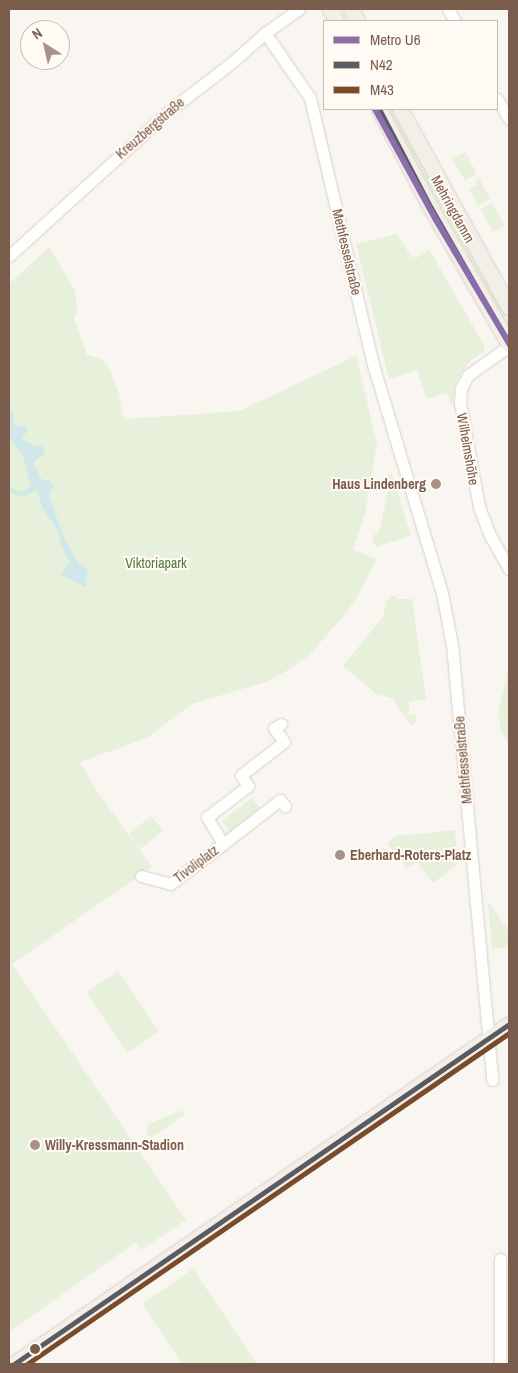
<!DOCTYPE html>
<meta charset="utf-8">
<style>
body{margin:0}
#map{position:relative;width:518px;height:1373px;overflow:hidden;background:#f9f5f0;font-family:"Archivo Narrow",sans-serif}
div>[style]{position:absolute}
.green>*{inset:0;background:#e7f0db;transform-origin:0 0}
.water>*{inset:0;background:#d0e8ea}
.roads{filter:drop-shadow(0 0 1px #d7d1cb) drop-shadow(0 0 1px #d7d1cb)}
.minor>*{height:11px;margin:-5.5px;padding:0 5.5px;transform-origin:5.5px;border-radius:5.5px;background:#fefefd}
.major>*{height:15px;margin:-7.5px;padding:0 7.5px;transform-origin:7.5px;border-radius:7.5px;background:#f3eee8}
.bus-1>*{height:5px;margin:-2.5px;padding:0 2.5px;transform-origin:2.5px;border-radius:2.5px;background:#595b62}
.bus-2>*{height:5px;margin:-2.5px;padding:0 2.5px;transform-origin:2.5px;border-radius:2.5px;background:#7a4b2a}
.metro-1>*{height:6px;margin:-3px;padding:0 3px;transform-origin:3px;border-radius:3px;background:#8c6dab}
.dots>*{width:14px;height:14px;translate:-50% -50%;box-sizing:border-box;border:2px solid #fffaf3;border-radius:50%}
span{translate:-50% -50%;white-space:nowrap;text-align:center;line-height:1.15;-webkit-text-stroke:4px #fffaf3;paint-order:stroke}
.street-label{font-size:14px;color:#7a5c4d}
.poi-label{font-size:14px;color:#7a5c4d;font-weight:700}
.right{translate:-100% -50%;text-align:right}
.left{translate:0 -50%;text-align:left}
.park-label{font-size:14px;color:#537a41}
.frame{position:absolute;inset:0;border:10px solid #7a5c4d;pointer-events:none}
.legend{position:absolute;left:323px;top:20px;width:175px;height:90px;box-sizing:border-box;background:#fffaf3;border:1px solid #cabbb1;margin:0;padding:6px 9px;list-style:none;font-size:15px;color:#7a5c4d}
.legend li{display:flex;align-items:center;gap:10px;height:25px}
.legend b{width:25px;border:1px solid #cabbb1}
.north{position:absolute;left:20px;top:20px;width:50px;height:50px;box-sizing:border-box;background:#fffaf3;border:1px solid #cabbb1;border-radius:50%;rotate:325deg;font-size:14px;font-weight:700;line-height:20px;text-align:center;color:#7a5c4d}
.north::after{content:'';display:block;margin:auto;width:18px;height:22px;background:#a69286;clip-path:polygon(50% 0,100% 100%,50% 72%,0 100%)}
</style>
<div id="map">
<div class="green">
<div style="clip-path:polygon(386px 109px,393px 109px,453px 221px,509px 319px,509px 332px)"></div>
<div style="left:465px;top:152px;width:25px;height:14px;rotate:61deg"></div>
<div style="clip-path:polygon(479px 178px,490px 199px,478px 206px,469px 189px,477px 185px,475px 181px)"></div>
<div style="left:492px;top:203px;width:26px;height:13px;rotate:61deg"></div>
<div style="clip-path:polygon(397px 234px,412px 258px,416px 256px,417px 258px,429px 249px,485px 347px,484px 352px,470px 361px,460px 375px,455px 384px,453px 404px,451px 405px,447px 393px,427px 399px,417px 370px,389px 379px,356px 244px)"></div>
<div style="clip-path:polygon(49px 247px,74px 289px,78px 310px,74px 318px,87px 355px,102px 359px,110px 369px,119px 394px,122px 414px,126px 419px,239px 411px,356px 356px,377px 443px,365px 513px,353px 550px,377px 559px,356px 599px,343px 617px,309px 655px,290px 669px,266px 682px,192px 704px,147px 738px,80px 762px,96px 790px,152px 867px,12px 964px,186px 1220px,141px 1250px,135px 1243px,9px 1332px,9px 284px)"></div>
<div style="clip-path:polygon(392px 473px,411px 536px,376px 547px,372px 541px,374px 535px,379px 531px,389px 488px,387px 476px)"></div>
<div style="clip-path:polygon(391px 596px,396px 596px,398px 599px,412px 599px,426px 700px,409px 701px,409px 715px,416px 715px,416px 723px,411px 725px,394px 702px,394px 699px,381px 695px,379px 696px,343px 666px,385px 614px,383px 612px,387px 606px,385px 604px)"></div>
<div style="clip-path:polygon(509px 666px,509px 743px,501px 732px,498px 714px)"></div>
<div style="left:252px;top:798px;width:15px;height:38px;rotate:53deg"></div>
<div style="left:151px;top:816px;width:19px;height:29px;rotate:51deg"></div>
<div style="clip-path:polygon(455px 830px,458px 864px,433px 883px,417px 862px,407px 869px,387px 843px,396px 836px)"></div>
<div style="clip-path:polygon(488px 901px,509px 931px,509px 947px,492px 949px)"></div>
<div style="left:118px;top:971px;width:73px;height:38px;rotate:56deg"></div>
<div style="clip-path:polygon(183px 1110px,184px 1115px,152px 1137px,147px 1134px,148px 1124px)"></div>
<div style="clip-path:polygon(193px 1269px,257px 1364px,182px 1364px,142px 1304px)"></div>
</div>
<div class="water">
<div style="clip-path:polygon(9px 406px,13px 412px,13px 421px,16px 427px,24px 425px,28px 429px,22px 439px,33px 445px,42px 446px,45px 451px,45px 454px,34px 461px,34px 465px,42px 480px,48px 480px,54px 485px,49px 496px,65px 540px,78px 562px,88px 570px,85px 587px,61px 575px,69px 561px,62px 547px,58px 531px,42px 507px,37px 491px,21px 497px,9px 492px,9px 486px,20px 492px,25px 491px,31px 485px,23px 456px,9px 437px)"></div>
</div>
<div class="roads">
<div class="minor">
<div style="left:448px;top:9px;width:14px;rotate:60deg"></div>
<div style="left:265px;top:33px;width:79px;rotate:55.3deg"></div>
<div style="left:310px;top:98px;width:270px;rotate:76.7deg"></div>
<div style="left:372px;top:361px;width:125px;rotate:73.3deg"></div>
<div style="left:497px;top:99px;width:23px;rotate:59deg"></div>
<div style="left:9px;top:256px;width:217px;rotate:-42.2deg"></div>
<div style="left:170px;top:110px;width:76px;rotate:-37.5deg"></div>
<div style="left:230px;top:64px;width:47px;rotate:-41.5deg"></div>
<div style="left:265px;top:33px;width:42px;rotate:-35.2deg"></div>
<div style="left:509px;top:346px;width:50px;rotate:144.7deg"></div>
<div style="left:468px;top:375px;width:15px;rotate:118deg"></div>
<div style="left:461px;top:388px;width:15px;rotate:94deg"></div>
<div style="left:460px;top:403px;width:106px;rotate:79.6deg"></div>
<div style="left:479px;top:507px;width:30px;rotate:69deg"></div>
<div style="left:490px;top:535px;width:39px;rotate:61deg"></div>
<div style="left:410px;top:487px;width:111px;rotate:73.2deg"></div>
<div style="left:442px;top:593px;width:53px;rotate:79.1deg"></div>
<div style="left:452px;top:645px;width:437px;rotate:84.7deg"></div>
<div style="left:281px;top:724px;width:8px;rotate:150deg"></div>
<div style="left:274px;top:728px;width:17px;rotate:54deg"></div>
<div style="left:284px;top:742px;width:54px;rotate:142.5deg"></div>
<div style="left:241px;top:775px;width:13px;rotate:58deg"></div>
<div style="left:248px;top:786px;width:51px;rotate:142.9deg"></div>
<div style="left:207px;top:817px;width:31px;rotate:59deg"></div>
<div style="left:223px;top:844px;width:72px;rotate:-37.7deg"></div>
<div style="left:280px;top:800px;width:8px;rotate:50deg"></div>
<div style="left:141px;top:876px;width:30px;rotate:15deg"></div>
<div style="left:170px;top:884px;width:66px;rotate:-37deg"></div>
<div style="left:500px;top:1364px;width:105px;rotate:-90deg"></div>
</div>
<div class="major">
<div style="left:330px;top:9px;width:13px;rotate:63deg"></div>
<div style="left:351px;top:9px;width:13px;rotate:63deg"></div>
<div style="left:379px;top:109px;width:112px;rotate:62.3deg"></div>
<div style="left:431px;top:208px;width:157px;rotate:60.2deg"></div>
<div style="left:400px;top:109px;width:226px;rotate:61.2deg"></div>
<div style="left:14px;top:1364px;width:601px;rotate:-34.48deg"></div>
</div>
</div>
<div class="bus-1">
<div style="left:379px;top:109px;width:112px;rotate:62.3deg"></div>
<div style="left:431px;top:208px;width:157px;rotate:60.2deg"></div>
<div style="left:14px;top:1364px;width:601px;rotate:-34.48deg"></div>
</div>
<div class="bus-2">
<div style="left:27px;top:1364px;width:585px;rotate:-34.48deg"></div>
</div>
<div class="metro-1">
<div style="left:375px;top:109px;width:127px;rotate:61.2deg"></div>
<div style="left:436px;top:220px;width:143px;rotate:59.3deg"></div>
</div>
<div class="dots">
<div style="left:436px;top:484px;background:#a69286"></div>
<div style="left:340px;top:855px;background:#a69286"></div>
<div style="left:35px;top:1145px;background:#a69286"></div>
<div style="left:35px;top:1349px;background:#7a5c4d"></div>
</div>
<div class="street-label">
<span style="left:150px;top:128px;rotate:-41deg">Kreuzbergstraße</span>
<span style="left:453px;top:209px;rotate:61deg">Mehringdamm</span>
<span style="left:347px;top:252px;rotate:77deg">Methfesselstraße</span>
<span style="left:468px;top:449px;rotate:80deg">Wilhelmshöhe</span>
<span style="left:463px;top:760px;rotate:-95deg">Methfesselstraße</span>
<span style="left:196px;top:864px;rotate:-37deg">Tivoliplatz</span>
</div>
<div class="poi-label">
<span class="right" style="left:426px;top:484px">Haus Lindenberg</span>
<span class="left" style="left:350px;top:855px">Eberhard-Roters-Platz</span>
<span class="left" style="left:45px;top:1145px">Willy-Kressmann-Stadion</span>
</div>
<div class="park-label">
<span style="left:156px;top:563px">Viktoriapark</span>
</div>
<div class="frame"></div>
<ul class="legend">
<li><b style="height:6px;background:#8c6dab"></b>Metro U6</li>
<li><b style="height:6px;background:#595b62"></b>N42</li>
<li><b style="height:6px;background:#7a4b2a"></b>M43</li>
</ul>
<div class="north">N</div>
</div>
